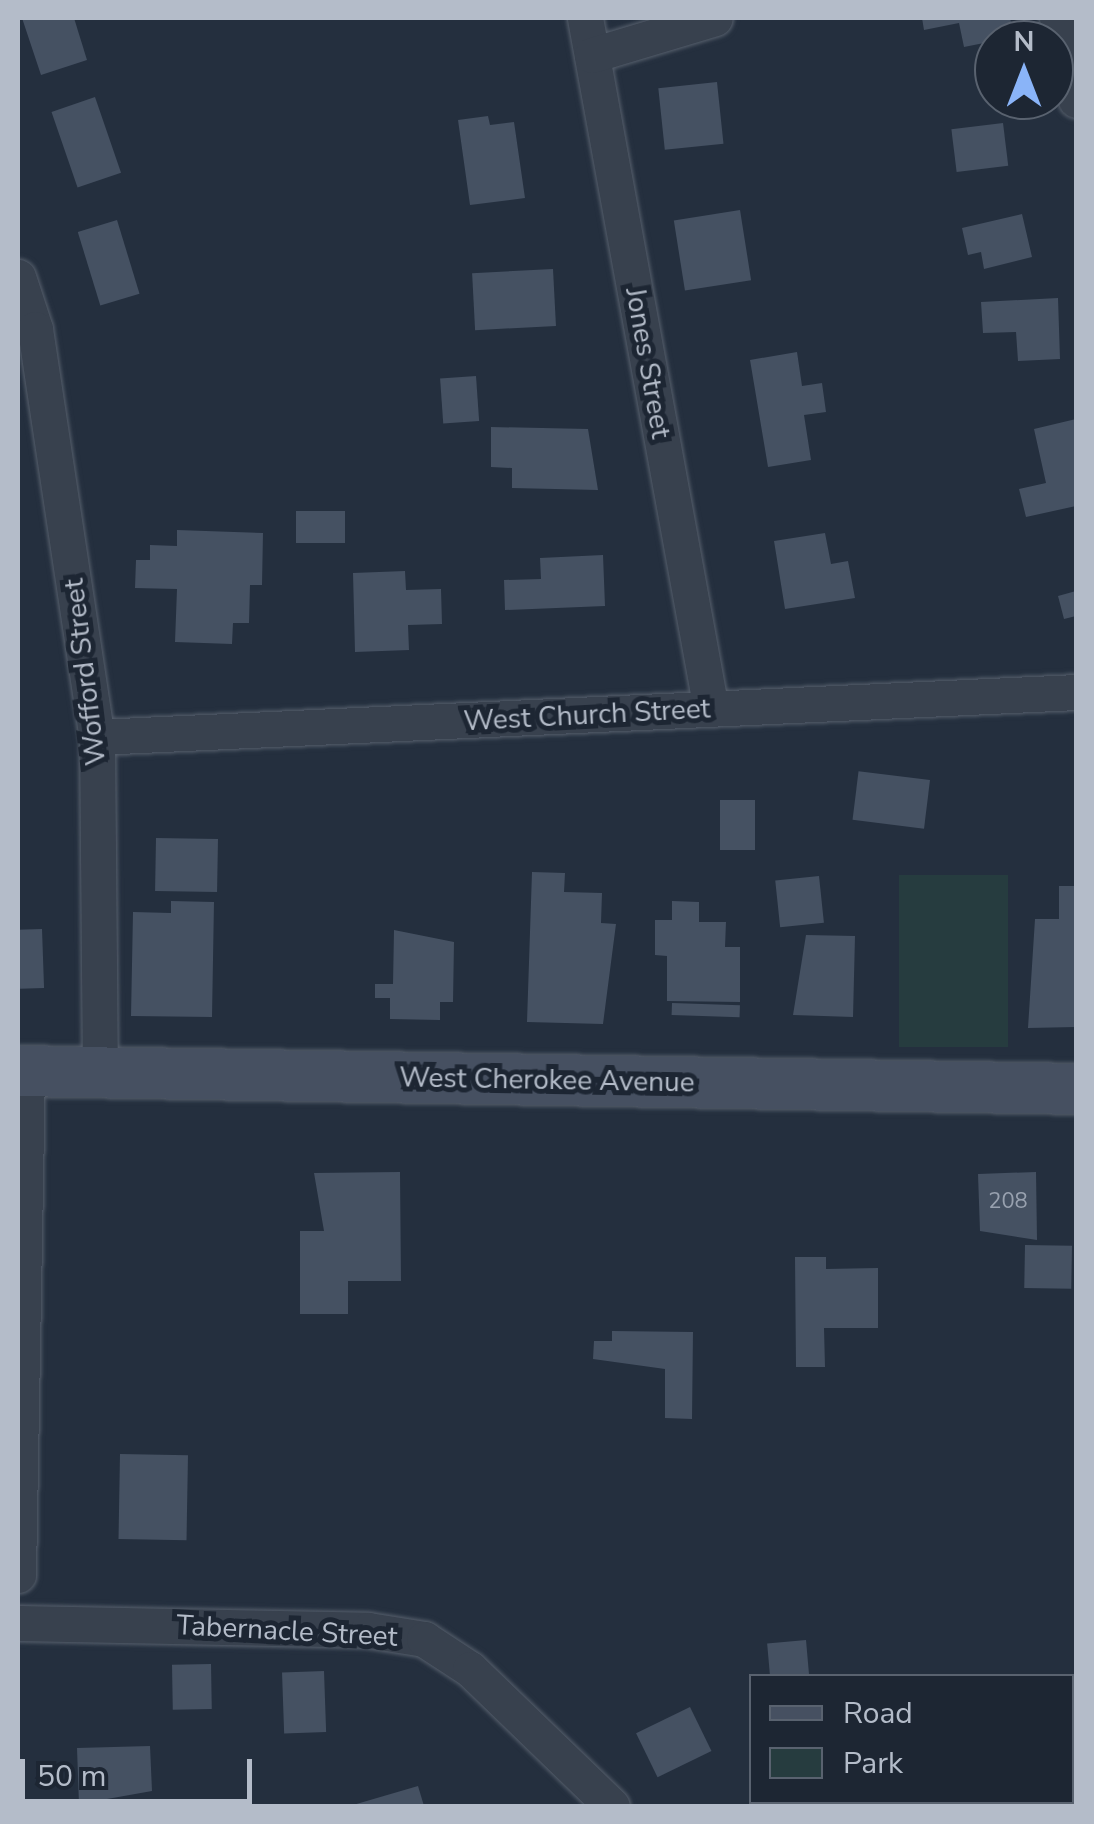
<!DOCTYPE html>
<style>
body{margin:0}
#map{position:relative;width:1094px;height:1824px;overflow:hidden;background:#242f3e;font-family:"Nunito Sans",sans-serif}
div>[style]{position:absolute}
.green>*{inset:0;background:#263c3f;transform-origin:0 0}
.building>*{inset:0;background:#455162;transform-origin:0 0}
.roads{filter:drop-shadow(0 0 2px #565f6c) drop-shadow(0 0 2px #565f6c)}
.minor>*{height:35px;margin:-17.5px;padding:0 17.5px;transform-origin:17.5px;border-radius:17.5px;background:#38414e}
.secondary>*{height:50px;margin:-25px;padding:0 25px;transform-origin:25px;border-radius:25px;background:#465061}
span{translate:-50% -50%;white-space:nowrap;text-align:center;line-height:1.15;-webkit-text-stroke:10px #1d2633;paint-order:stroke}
.number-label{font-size:22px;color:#98a1af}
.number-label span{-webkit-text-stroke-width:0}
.street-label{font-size:28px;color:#b4bcc9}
.frame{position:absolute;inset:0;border:20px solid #b4bcc9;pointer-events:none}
.legend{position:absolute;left:749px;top:1674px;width:325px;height:130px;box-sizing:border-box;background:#1d2633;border:2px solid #59626f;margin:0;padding:12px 18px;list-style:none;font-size:30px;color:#b4bcc9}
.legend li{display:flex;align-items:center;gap:20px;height:50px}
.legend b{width:50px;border:2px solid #59626f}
.north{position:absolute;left:974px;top:20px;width:100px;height:100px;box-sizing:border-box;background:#1d2633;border:2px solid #59626f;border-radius:50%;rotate:0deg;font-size:28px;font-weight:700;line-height:40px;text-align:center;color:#b4bcc9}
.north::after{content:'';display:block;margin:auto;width:35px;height:45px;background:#8ab4f8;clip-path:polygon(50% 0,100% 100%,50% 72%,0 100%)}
.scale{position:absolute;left:20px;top:1759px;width:232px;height:45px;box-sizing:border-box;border:5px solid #b4bcc9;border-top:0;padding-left:12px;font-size:30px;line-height:35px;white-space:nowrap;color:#b4bcc9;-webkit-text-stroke:8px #1d2633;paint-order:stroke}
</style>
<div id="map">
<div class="green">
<div style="left:899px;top:875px;width:109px;height:172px"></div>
</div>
<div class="building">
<div style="clip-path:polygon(22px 18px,74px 18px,87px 60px,41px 75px)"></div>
<div style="clip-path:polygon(922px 18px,1010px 18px,1014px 37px,964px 47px,959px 23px,924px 30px)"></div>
<div style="left:717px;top:82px;width:62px;height:59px;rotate:84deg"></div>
<div style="left:95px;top:97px;width:80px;height:46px;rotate:71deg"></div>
<div style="clip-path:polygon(488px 116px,490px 125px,514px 122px,525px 198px,470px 205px,458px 120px)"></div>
<div style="left:1003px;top:123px;width:43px;height:52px;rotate:83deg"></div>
<div style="left:740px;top:210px;width:71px;height:67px;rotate:81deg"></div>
<div style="clip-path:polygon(1022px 214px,1032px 257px,984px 269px,981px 252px,968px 255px,962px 228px)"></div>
<div style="left:117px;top:220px;width:77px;height:41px;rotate:73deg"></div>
<div style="left:553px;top:269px;width:57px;height:81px;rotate:87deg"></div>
<div style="clip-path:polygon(1058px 298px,1060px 359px,1018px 361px,1016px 332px,983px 333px,981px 302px)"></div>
<div style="clip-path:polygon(797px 352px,802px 386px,822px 383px,826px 412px,804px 415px,811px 460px,768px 467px,750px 360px)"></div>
<div style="left:476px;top:376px;width:45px;height:36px;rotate:86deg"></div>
<div style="clip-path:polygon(1076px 419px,1076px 506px,1026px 517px,1019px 489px,1046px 483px,1034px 429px)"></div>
<div style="clip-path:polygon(491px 427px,588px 429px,598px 490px,512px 488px,512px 468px,491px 467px)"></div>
<div style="left:296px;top:511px;width:49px;height:32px"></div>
<div style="clip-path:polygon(177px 530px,263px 533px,262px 585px,250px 585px,249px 623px,233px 623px,232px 644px,175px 642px,177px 589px,135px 588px,136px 560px,150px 560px,150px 545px,177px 546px)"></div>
<div style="clip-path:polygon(825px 533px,831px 564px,848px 561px,855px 598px,785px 609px,774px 541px)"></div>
<div style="clip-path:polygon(603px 555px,605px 606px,505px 610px,504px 580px,541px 579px,540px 558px)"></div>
<div style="clip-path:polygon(405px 571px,406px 590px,441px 589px,442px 624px,408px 625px,409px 650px,355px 652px,353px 573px)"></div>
<div style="clip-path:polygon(1076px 591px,1076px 616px,1064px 619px,1058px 596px)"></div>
<div style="left:930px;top:780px;width:49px;height:72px;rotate:97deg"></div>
<div style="left:755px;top:800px;width:50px;height:35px;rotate:90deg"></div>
<div style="left:156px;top:838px;width:62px;height:53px;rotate:1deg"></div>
<div style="clip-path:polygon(532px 872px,565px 873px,564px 892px,602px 893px,601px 923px,616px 924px,603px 1024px,527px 1022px)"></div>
<div style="left:819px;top:876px;width:47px;height:44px;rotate:84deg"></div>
<div style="clip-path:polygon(1059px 886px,1076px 886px,1076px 1027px,1028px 1028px,1035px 919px,1059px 919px)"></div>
<div style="clip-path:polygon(171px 901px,214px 902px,212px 1017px,131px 1016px,133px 912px,171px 913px)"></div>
<div style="clip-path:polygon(672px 901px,699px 902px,699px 922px,726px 922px,725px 947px,740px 947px,740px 1002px,667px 1001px,667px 956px,655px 955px,655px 920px,672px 920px)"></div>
<div style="left:42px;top:929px;width:59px;height:24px;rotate:88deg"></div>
<div style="clip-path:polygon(394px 930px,454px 942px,453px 1002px,440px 1002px,440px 1020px,390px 1019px,390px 998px,375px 998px,375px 984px,393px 984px)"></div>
<div style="clip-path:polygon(806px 935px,855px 936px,853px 1017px,793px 1015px)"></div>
<div style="left:672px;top:1003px;width:68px;height:12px;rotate:2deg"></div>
<div style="clip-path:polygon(400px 1172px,401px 1281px,348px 1281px,348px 1314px,300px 1314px,300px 1231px,324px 1231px,314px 1173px)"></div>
<div style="clip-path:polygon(1036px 1172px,1037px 1240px,980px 1231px,978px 1174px)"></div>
<div style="left:1025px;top:1245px;width:47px;height:43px;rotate:1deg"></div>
<div style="clip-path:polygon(795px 1257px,826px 1257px,826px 1269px,878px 1268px,878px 1328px,824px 1328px,825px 1367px,796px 1367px)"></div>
<div style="clip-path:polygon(612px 1331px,693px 1332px,692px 1419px,665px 1418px,665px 1369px,593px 1359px,594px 1341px,612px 1341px)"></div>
<div style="left:120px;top:1454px;width:68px;height:85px;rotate:1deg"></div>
<div style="left:806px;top:1640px;width:36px;height:39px;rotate:85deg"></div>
<div style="left:211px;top:1664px;width:45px;height:39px;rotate:89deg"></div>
<div style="left:324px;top:1671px;width:61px;height:42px;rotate:88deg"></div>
<div style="left:690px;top:1707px;width:49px;height:60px;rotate:64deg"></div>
<div style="clip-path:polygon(150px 1746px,152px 1791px,79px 1804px,77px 1748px)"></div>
<div style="clip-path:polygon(418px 1786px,424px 1806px,353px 1806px,353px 1805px)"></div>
<div style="left:947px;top:1802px;width:73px;height:4px"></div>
</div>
<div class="roads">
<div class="minor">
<div style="left:585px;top:18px;width:702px;rotate:79.67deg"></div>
<div style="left:1057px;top:18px;width:84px;rotate:77deg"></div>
<div style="left:592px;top:55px;width:128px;rotate:-16.7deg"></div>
<div style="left:18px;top:277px;width:55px;rotate:71.9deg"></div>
<div style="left:35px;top:329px;width:413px;rotate:81.4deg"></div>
<div style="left:97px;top:737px;width:335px;rotate:89.5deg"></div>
<div style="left:97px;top:737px;width:980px;rotate:-2.63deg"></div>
<div style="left:18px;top:1575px;width:504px;rotate:-88.98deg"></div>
<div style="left:18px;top:1623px;width:350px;rotate:1.1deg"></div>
<div style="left:368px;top:1630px;width:57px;rotate:9.1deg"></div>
<div style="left:424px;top:1639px;width:55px;rotate:33.1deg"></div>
<div style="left:470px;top:1669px;width:197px;rotate:44deg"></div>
</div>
<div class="secondary">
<div style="left:18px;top:1071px;width:1058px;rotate:0.97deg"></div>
</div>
</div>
<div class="number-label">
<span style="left:1008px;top:1202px">208</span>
</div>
<div class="street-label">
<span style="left:648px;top:363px;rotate:80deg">Jones Street</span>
<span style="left:85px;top:672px;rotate:-97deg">Wofford Street</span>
<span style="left:587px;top:715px;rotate:-3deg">West Church Street</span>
<span style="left:547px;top:1080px;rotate:1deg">West Cherokee Avenue</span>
<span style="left:287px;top:1631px;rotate:3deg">Tabernacle Street</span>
</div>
<div class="frame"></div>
<ul class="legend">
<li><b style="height:12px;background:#465061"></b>Road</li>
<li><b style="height:28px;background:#263c3f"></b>Park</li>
</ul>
<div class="north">N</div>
<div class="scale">50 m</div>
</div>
